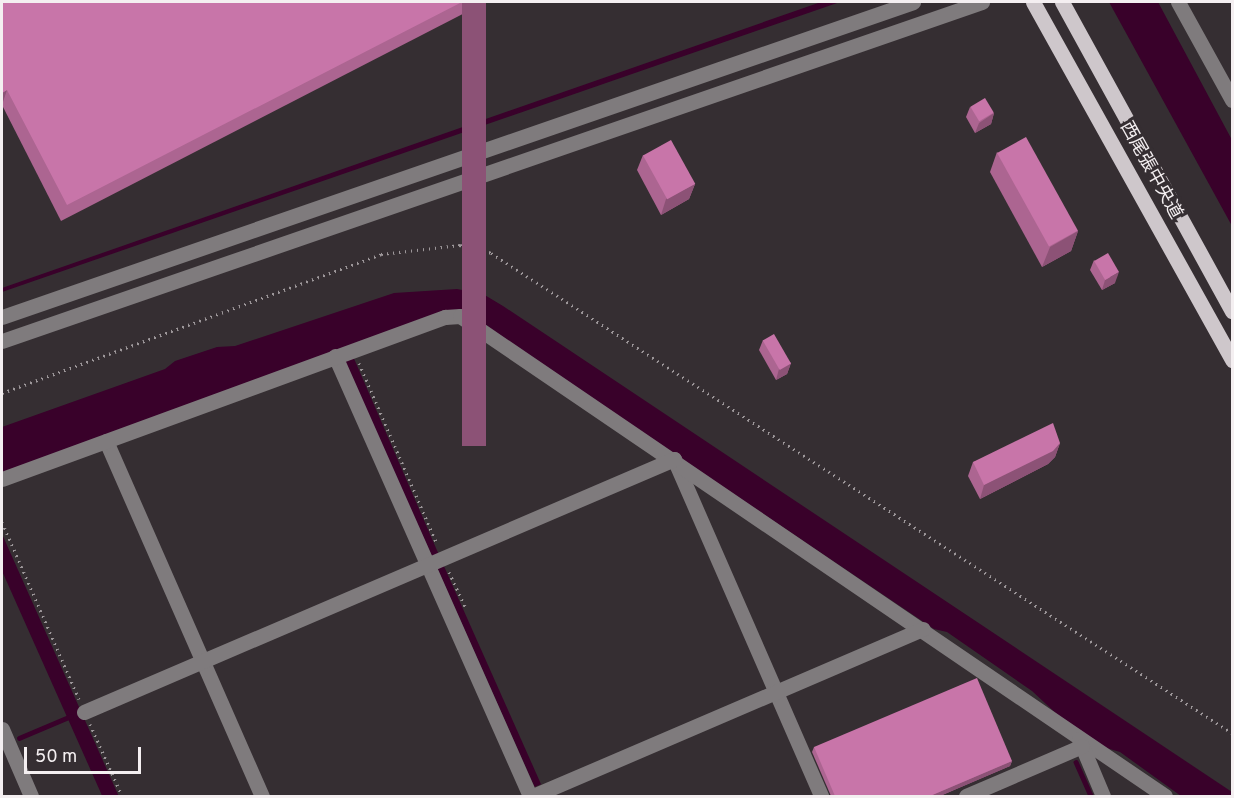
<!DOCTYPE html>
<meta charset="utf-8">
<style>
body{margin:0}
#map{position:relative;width:1234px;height:798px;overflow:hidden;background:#352e32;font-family:Overpass,"Noto Sans JP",sans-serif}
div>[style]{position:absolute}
.water>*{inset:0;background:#39012a;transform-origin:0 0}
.stream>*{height:4.5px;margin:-2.25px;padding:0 2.25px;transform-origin:2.25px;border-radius:2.25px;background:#39012a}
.path>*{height:3px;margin-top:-1.5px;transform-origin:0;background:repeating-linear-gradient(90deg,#9d979a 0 1.5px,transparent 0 6px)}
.minor>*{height:15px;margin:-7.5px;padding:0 7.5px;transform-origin:7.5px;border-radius:7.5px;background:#7f7b7d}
.major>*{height:15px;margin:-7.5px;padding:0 7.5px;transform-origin:7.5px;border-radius:7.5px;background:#cec7cb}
.wall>*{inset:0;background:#ac6591}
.shaded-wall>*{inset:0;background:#8c5276;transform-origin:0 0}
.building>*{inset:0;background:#c875a9;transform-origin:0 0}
span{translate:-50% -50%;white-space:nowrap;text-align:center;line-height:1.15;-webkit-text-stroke:6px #352e32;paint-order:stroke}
.street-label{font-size:18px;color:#f4eff1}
.frame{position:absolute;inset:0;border:3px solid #f4eff1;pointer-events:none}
.scale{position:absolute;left:24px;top:747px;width:117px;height:27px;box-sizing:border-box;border:3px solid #f4eff1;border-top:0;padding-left:8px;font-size:18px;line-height:21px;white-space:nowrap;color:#f4eff1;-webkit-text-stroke:4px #352e32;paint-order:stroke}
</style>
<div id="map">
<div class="water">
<div style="clip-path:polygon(821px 2px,840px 2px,2px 292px,2px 288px)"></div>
<div style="clip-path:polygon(1109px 2px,1158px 2px,1232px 140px,1232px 226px)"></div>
<div style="clip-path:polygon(457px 289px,483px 294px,503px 306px,1232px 792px,1232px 796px,1181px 796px,1120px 752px,1103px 747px,1060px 717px,1032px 691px,947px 632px,934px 629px,465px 313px,349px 347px,439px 555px,433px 558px,338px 350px,2px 473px,2px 427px,165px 369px,175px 361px,217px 347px,235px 346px,394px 293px)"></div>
<div style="left:2px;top:534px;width:286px;height:15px;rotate:66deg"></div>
<div style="left:443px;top:564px;width:241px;height:7px;rotate:66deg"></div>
</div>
<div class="stream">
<div style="left:19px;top:738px;width:56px;rotate:-22.9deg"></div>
<div style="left:1076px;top:762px;width:37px;rotate:66deg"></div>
</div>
<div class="path">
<div style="left:359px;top:363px;width:197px;rotate:66.7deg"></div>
<div style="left:2px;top:393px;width:404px;rotate:-20.1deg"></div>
<div style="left:381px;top:254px;width:80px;rotate:-6.5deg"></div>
<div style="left:460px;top:245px;width:32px;rotate:14deg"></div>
<div style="left:491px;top:253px;width:883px;rotate:32.93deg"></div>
<div style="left:2px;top:522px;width:193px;rotate:66.5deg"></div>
<div style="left:449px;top:572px;width:38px;rotate:65deg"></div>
<div style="left:90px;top:724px;width:79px;rotate:66deg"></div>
</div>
<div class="minor">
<div style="left:1178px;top:2px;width:112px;rotate:61.1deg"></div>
<div style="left:2px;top:317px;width:964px;rotate:-19.07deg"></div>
<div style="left:2px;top:341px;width:1037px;rotate:-19.08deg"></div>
<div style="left:335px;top:356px;width:481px;rotate:66.1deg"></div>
<div style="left:106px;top:441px;width:388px;rotate:66.3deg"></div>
<div style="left:674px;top:459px;width:368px;rotate:66.4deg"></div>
<div style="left:2px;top:479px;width:472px;rotate:-20.1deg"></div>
<div style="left:445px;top:317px;width:15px;rotate:-4deg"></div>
<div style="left:460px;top:316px;width:853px;rotate:34.25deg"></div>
<div style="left:84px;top:712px;width:642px;rotate:-23.21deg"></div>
<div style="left:2px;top:729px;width:73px;rotate:66.6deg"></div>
<div style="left:1079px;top:739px;width:62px;rotate:67.2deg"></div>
<div style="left:533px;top:796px;width:424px;rotate:-23.2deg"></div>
<div style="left:966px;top:796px;width:126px;rotate:-23.3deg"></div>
</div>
<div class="major">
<div style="left:1033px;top:2px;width:410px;rotate:60.9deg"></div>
<div style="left:1062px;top:2px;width:353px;rotate:61.2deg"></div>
</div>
<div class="wall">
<div style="clip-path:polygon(2px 2px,486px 2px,61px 221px,2px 105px)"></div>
<div style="clip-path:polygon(970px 107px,994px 113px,991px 124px,975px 133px,966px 117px)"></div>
<div style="clip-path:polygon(997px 152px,1078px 231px,1071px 251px,1042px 267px,990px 172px)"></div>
<div style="clip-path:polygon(643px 155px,695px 184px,689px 199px,661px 215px,637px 170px)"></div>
<div style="clip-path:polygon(1094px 260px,1115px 283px,1102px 290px,1090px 270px)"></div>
<div style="clip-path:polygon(763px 340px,791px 363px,787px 374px,776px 380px,759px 350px)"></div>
<div style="clip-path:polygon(1060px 443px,1055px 457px,1048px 464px,980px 499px,968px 476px,973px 462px)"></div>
<div style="clip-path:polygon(814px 747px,1012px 761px,1010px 766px,940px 796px,831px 796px,812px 752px)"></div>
</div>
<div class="shaded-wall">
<div style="left:462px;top:2px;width:24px;height:444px"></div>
<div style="clip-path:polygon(7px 90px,2px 105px,2px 93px)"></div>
<div style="clip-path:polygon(994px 113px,991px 124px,975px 133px,979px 123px)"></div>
<div style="clip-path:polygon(695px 184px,689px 199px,661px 215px,666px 199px)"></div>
<div style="clip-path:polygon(1078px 231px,1071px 251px,1042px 267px,1050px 247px)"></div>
<div style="clip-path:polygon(1119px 272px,1115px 283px,1102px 290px,1105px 280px)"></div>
<div style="clip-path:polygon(791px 363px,787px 374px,776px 380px,779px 369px)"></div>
<div style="clip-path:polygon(1060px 443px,1055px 457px,1048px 464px,980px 499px,984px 485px)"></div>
<div style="clip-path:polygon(1012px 761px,1010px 766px,940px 796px,930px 796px)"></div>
</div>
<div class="building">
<div style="clip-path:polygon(2px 2px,462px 2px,67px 205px,7px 90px,2px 93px)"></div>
<div style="left:985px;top:98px;width:17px;height:17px;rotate:59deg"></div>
<div style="left:1026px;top:137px;width:107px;height:33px;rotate:61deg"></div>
<div style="left:671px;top:140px;width:50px;height:32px;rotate:61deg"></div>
<div style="left:1108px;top:253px;width:22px;height:16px;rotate:60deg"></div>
<div style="left:774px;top:334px;width:34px;height:13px;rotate:60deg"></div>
<div style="clip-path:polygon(1053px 423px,1060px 443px,1053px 451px,984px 485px,973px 462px)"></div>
<div style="clip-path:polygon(977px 678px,1012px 761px,930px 796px,835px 796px,814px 747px)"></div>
</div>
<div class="street-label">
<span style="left:1150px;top:171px;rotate:61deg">西尾張中央道</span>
</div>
<div class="frame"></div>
<div class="scale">50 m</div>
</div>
